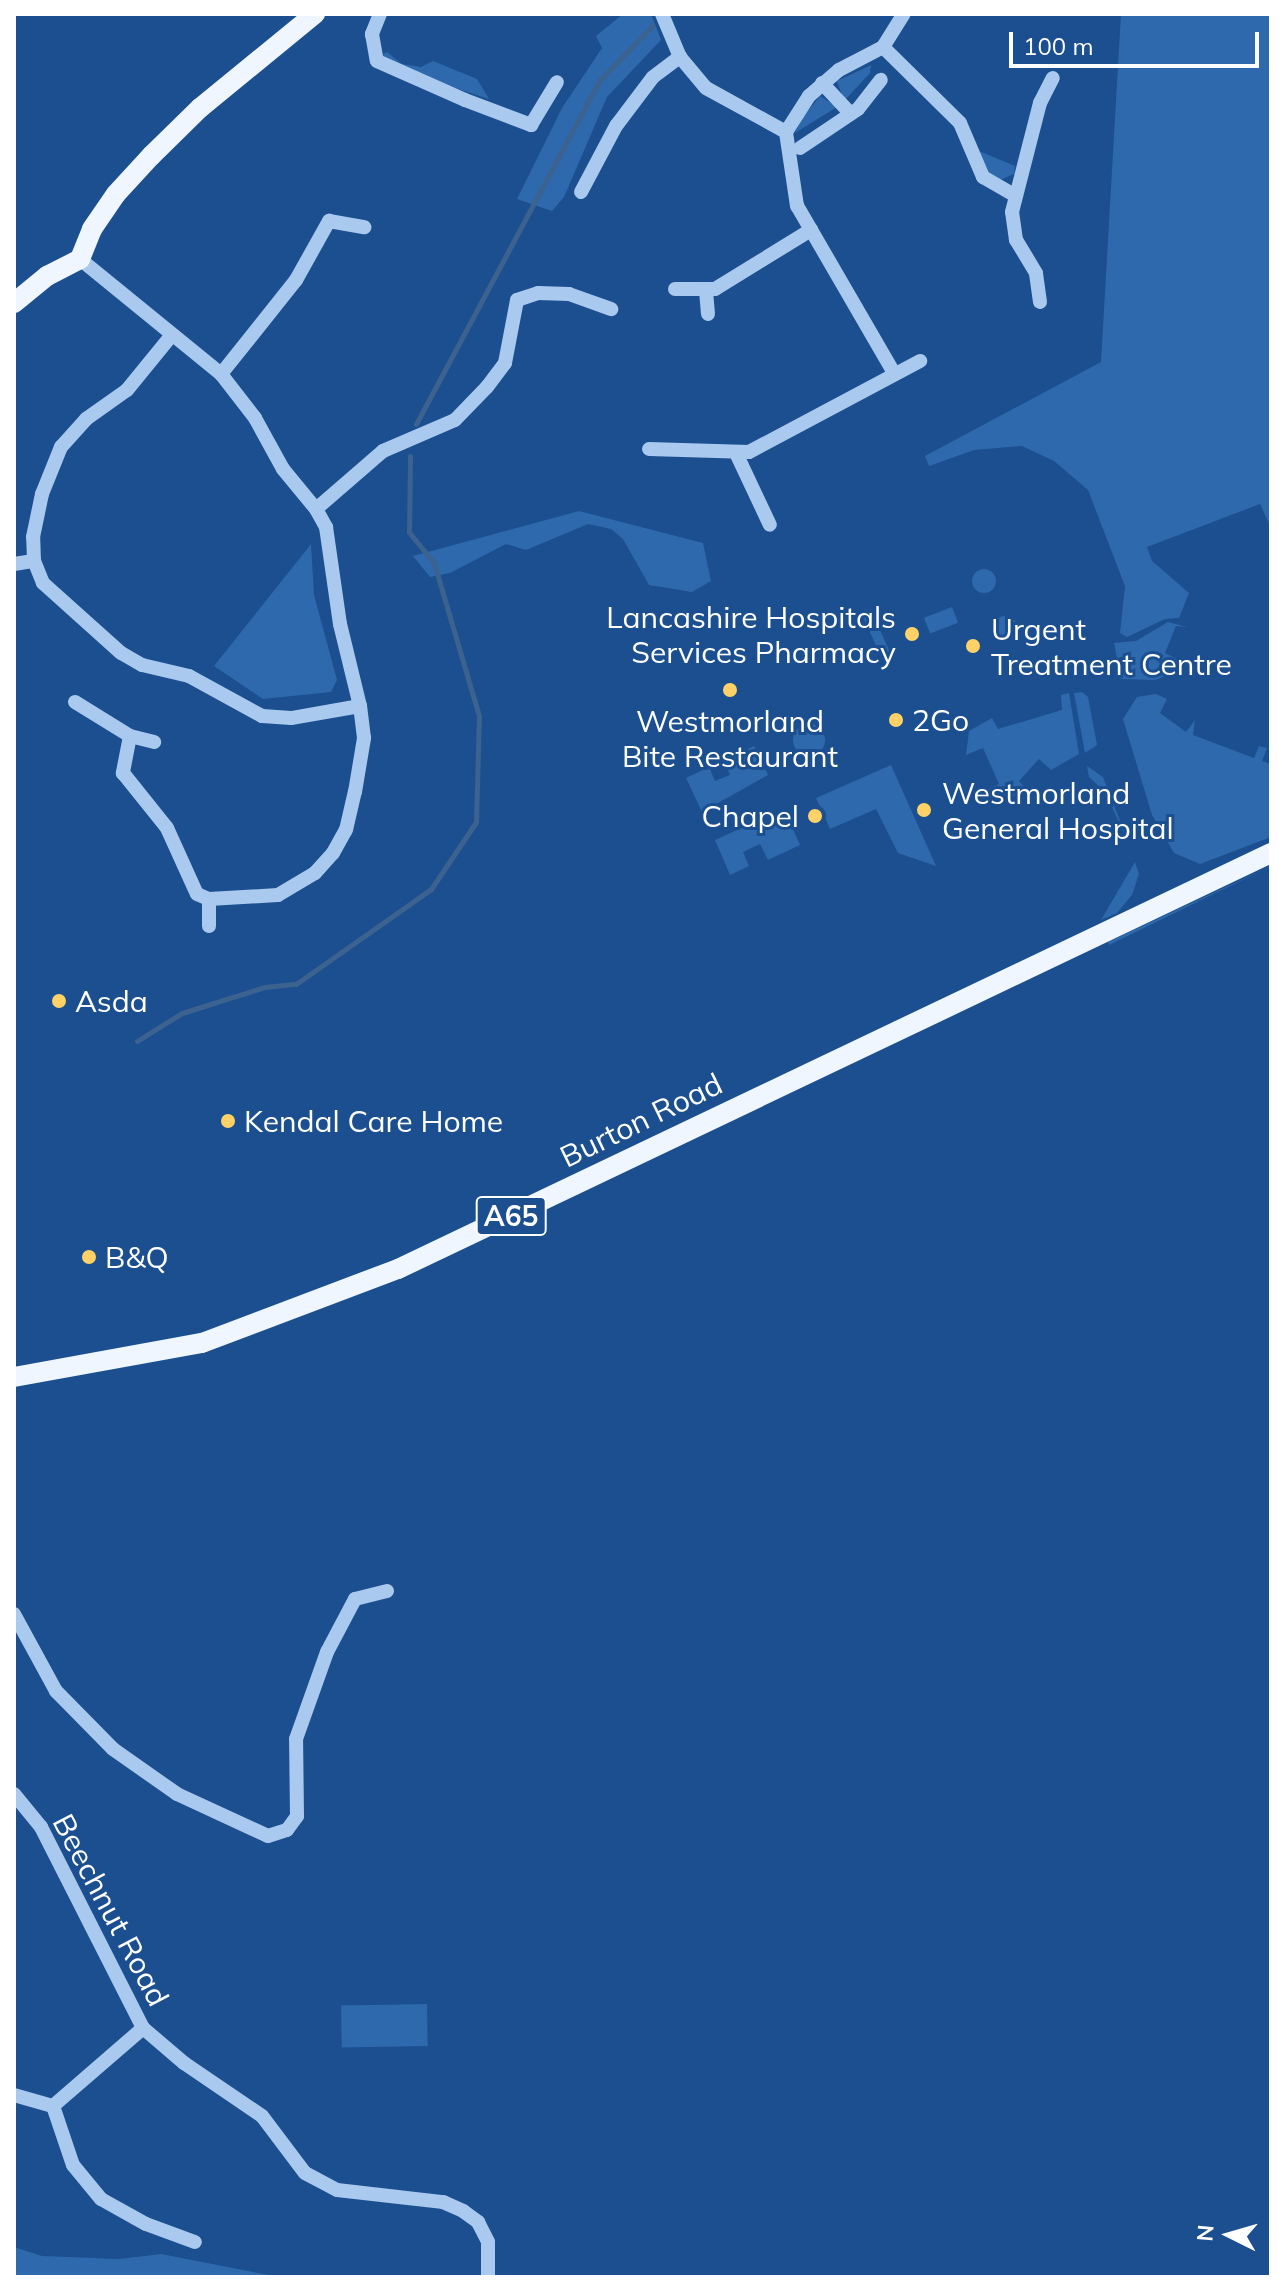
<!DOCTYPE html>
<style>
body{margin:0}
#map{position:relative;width:1285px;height:2291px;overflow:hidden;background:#1b4f8f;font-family:Mulish,sans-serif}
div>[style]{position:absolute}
.green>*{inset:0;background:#2e69ad;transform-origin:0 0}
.round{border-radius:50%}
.stream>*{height:5px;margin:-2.5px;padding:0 2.5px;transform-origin:2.5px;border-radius:2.5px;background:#3c6290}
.minor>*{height:14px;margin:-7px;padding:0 7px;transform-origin:7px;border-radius:7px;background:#a9c9ee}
.major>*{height:20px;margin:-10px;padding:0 10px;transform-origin:10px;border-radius:10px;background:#f0f6ff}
.dots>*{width:22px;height:22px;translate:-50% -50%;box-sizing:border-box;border:4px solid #1b4f8f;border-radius:50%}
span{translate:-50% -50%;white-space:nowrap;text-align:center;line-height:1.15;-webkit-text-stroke:6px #1b4f8f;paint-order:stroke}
.shield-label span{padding:2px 6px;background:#1b4f8f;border:2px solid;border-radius:6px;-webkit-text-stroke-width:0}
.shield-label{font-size:28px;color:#fff;font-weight:700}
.poi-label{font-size:30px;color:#fff}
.right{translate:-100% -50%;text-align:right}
.left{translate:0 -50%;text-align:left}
.street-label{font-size:30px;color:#fff}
.frame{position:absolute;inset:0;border:16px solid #fff;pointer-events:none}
.north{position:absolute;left:1189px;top:2195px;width:80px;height:80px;-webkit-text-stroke:6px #1b4f8f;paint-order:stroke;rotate:275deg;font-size:22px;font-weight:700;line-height:32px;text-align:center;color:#fff}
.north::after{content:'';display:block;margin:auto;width:28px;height:36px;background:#fff;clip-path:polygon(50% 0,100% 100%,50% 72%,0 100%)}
.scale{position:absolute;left:1009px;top:32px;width:250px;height:36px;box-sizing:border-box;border:4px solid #fff;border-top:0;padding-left:10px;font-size:24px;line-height:28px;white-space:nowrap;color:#fff;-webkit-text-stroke:6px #1b4f8f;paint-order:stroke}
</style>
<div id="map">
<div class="green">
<div style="clip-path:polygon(623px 14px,651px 14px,661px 40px,607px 97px,564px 197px,552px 211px,517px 199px,562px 108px,602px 48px,596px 36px)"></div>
<div style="clip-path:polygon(1121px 14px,1271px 14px,1271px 528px,1260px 504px,1147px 547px,1152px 561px,1189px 593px,1179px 618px,1165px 619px,1127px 637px,1120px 633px,1125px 586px,1088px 490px,1054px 461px,1022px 446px,974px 450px,929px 466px,925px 456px,1101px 362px)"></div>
<div style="clip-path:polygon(387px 52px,402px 64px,421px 67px,433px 61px,477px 79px,489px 99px,400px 70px,382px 55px)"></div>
<div style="clip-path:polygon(871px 65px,870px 73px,844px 101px,837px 81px)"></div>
<div style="clip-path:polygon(820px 96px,837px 107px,795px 133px,803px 117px)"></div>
<div style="clip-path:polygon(979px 151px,1015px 166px,1014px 174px,1000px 180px,990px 175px)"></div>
<div style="clip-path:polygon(579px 511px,703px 543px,711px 581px,692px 592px,649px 585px,623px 539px,611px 529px,588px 524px,526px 550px,506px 544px,450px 573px,430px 577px,413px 556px)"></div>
<div style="clip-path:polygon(311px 544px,314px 595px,337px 680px,331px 692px,263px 699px,214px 666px)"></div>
<div class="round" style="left:972px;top:569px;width:24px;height:24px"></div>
<div style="left:952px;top:607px;width:17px;height:30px;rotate:69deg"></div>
<div style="left:872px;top:612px;width:45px;height:10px;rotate:66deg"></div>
<div class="round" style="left:993px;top:616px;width:24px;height:24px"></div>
<div style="clip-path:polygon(1168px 622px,1187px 627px,1176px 626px,1165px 653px,1177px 659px,1168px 675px,1155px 680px,1121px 679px,1114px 643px,1136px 641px)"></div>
<div style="clip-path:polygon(1082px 692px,1088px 697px,1097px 745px,1085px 753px,1074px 693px)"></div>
<div style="clip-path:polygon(1069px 693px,1079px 754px,1051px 770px,1039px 759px,1019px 781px,1026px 789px,1020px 795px,995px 799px,987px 790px,999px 784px,983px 748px,966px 755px,969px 731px,992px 718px,998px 729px,1062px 710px,1061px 695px)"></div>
<div style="clip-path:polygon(1156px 694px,1167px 699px,1160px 713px,1186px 732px,1195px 720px,1193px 735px,1254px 758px,1259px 746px,1267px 748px,1262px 761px,1271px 764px,1271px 837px,1200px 864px,1174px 853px,1152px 815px,1123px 719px,1137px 697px)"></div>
<div class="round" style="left:793px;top:724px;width:32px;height:32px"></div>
<div style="clip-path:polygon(754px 746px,768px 775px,702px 812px,686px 778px,709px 767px,715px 781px,730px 775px,724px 760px)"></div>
<div style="clip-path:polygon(891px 765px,936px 866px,898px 853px,876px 809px,830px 829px,816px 798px)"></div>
<div style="clip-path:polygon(1087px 766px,1103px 777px,1129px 844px,1105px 792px,1089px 777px)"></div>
<div style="clip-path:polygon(788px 818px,800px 845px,768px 860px,760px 844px,743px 852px,749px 866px,730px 875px,715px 840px,755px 822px,760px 831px)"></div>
<div style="clip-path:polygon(1135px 862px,1139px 874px,1132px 895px,1117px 913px,1101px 920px)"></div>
<div style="clip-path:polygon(1271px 866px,1109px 945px,1108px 942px)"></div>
<div style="left:427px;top:2004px;width:42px;height:86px;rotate:89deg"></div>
<div style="clip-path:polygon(14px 2247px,42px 2256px,119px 2259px,161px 2254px,279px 2277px,14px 2277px)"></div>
</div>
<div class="stream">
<div style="left:416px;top:424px;width:390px;rotate:-61.9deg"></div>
<div style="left:600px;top:80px;width:76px;rotate:-46.1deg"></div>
<div style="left:137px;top:1041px;width:53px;rotate:-31.9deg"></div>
<div style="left:182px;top:1013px;width:87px;rotate:-17.4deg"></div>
<div style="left:265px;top:987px;width:31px;rotate:-6deg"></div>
<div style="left:296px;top:984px;width:165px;rotate:-35.1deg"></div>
<div style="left:431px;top:889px;width:81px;rotate:-56.1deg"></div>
<div style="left:476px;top:822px;width:106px;rotate:-88.4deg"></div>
<div style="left:479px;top:716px;width:159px;rotate:-106.4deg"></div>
<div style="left:434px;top:563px;width:40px;rotate:-129deg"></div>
<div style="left:409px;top:532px;width:76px;rotate:-89.2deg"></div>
</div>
<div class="minor">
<div style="left:380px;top:14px;width:22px;rotate:112deg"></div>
<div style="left:372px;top:34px;width:27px;rotate:80deg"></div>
<div style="left:377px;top:61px;width:96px;rotate:23.9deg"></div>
<div style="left:465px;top:100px;width:71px;rotate:20.7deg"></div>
<div style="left:531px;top:125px;width:50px;rotate:-58.8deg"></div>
<div style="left:662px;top:14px;width:47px;rotate:67.3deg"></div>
<div style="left:680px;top:57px;width:40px;rotate:50deg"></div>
<div style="left:706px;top:88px;width:91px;rotate:28.8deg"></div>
<div style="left:883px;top:47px;width:108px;rotate:44.6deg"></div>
<div style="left:960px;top:123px;width:59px;rotate:66.9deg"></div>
<div style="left:983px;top:177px;width:36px;rotate:30deg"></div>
<div style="left:822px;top:83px;width:42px;rotate:46.9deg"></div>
<div style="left:800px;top:148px;width:70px;rotate:-33.9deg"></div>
<div style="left:858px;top:109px;width:37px;rotate:-52deg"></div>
<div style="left:581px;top:192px;width:75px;rotate:-62.1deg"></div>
<div style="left:616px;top:126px;width:61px;rotate:-52.9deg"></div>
<div style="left:653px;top:77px;width:34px;rotate:-37deg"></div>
<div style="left:80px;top:259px;width:182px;rotate:39.2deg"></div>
<div style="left:221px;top:374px;width:56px;rotate:52.3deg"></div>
<div style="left:255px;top:418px;width:58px;rotate:61.2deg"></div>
<div style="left:283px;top:469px;width:52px;rotate:50.5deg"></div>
<div style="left:316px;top:509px;width:21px;rotate:61deg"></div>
<div style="left:326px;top:527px;width:98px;rotate:81.8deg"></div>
<div style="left:340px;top:624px;width:84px;rotate:76.3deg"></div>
<div style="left:360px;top:706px;width:70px;rotate:170.1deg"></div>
<div style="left:291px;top:718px;width:29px;rotate:-176deg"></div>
<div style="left:262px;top:716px;width:83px;rotate:-151.3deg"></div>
<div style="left:189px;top:676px;width:48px;rotate:-166.8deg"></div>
<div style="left:142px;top:665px;width:24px;rotate:-150deg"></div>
<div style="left:121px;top:653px;width:105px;rotate:-138.1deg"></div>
<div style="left:43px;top:583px;width:24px;rotate:-112deg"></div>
<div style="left:34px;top:561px;width:24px;rotate:-92deg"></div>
<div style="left:33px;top:537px;width:44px;rotate:-78.2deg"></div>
<div style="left:42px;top:494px;width:51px;rotate:-68deg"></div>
<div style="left:61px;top:447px;width:38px;rotate:-48deg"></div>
<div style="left:86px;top:419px;width:50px;rotate:-35.3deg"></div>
<div style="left:127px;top:390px;width:70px;rotate:-50.8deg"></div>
<div style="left:675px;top:289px;width:40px"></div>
<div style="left:715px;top:289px;width:113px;rotate:-31.6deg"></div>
<div style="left:706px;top:291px;width:23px;rotate:85deg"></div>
<div style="left:1040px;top:302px;width:29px;rotate:-98deg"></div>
<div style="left:1036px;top:273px;width:39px;rotate:-121deg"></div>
<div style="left:1016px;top:240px;width:28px;rotate:-98deg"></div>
<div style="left:1012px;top:212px;width:113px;rotate:-75.6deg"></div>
<div style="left:1040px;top:103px;width:28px;rotate:-63deg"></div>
<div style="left:894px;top:373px;width:193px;rotate:-120.1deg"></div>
<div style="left:797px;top:206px;width:75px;rotate:-98.5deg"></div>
<div style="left:786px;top:132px;width:43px;rotate:-57.4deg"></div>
<div style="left:809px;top:96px;width:40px;rotate:-41deg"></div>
<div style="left:839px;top:70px;width:50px;rotate:-27.6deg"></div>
<div style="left:883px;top:47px;width:39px;rotate:-58deg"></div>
<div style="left:221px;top:374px;width:120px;rotate:-51.4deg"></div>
<div style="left:296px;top:280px;width:68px;rotate:-60.8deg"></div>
<div style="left:329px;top:221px;width:36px;rotate:10deg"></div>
<div style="left:649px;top:449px;width:100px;rotate:1.7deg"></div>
<div style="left:749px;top:452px;width:194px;rotate:-28deg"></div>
<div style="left:737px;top:455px;width:77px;rotate:64.8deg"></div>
<div style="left:316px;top:509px;width:89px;rotate:-40.9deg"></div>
<div style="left:383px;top:451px;width:78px;rotate:-23.3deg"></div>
<div style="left:455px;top:420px;width:46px;rotate:-45.9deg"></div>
<div style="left:487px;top:387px;width:30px;rotate:-53deg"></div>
<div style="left:505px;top:363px;width:64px;rotate:-79.2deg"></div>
<div style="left:517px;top:300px;width:22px;rotate:-18deg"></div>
<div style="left:538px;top:293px;width:31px;rotate:2deg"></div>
<div style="left:569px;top:294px;width:45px;rotate:19.7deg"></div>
<div style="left:14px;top:564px;width:20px;rotate:-9deg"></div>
<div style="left:75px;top:702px;width:65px;rotate:31.7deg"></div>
<div style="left:130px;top:736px;width:38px;rotate:101deg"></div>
<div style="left:123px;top:773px;width:70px;rotate:51.3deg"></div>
<div style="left:167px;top:828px;width:72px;rotate:65.6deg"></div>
<div style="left:197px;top:894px;width:13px;rotate:23deg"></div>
<div style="left:209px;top:899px;width:69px;rotate:-3.3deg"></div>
<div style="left:278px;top:895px;width:43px;rotate:-30.7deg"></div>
<div style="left:315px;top:873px;width:27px;rotate:-48deg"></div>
<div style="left:333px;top:853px;width:26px;rotate:-61deg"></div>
<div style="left:346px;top:830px;width:39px;rotate:-77deg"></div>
<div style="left:355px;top:792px;width:55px;rotate:-80.5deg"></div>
<div style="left:364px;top:738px;width:32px;rotate:-97deg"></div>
<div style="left:130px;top:736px;width:25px;rotate:14deg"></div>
<div style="left:209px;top:926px;width:27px;rotate:-90deg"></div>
<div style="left:14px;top:1614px;width:88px;rotate:61.4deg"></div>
<div style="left:56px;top:1691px;width:81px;rotate:45.5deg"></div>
<div style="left:113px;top:1749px;width:78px;rotate:35.1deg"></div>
<div style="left:177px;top:1794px;width:100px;rotate:24.8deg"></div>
<div style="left:268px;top:1836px;width:20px;rotate:-18deg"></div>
<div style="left:287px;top:1830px;width:17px;rotate:-54deg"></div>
<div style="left:297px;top:1816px;width:77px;rotate:-90.7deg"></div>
<div style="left:296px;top:1739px;width:92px;rotate:-70.4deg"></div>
<div style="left:327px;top:1652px;width:60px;rotate:-62.2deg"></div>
<div style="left:355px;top:1599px;width:33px;rotate:-14deg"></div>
<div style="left:14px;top:1794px;width:43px;rotate:50.7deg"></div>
<div style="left:41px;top:1827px;width:225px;rotate:63.1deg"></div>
<div style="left:143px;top:2028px;width:54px;rotate:40.5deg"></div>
<div style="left:184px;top:2063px;width:94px;rotate:34.2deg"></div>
<div style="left:262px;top:2116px;width:71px;rotate:53deg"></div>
<div style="left:305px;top:2173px;width:36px;rotate:28deg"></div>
<div style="left:337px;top:2190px;width:107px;rotate:6.5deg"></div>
<div style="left:443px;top:2202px;width:22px;rotate:24deg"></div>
<div style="left:463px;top:2211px;width:19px;rotate:36deg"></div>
<div style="left:478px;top:2222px;width:22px;rotate:63deg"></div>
<div style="left:488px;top:2242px;width:35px;rotate:90deg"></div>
<div style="left:14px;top:2095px;width:41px;rotate:15.8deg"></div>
<div style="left:53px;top:2106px;width:119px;rotate:-40.9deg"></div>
<div style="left:53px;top:2106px;width:62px;rotate:71.3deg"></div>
<div style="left:73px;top:2165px;width:44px;rotate:50.5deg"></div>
<div style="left:101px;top:2199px;width:51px;rotate:29.1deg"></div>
<div style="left:146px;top:2224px;width:52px;rotate:20.2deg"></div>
</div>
<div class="major">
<div style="left:14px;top:303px;width:43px;rotate:-39.3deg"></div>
<div style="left:47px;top:276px;width:37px;rotate:-27deg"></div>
<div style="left:80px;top:259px;width:32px;rotate:-68deg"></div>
<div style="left:92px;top:229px;width:42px;rotate:-55.6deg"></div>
<div style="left:116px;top:194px;width:52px;rotate:-47.4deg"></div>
<div style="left:151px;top:156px;width:69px;rotate:-44.4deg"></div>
<div style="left:200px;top:108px;width:149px;rotate:-39.3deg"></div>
<div style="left:14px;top:1377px;width:191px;rotate:-10.3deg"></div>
<div style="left:202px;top:1343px;width:210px;rotate:-20.7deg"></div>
<div style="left:398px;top:1269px;width:967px;rotate:-25.48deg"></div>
</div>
<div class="dots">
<div style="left:912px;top:634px;background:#ffd166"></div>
<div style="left:973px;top:646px;background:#ffd166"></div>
<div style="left:730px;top:690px;background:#ffd166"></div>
<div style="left:896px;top:720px;background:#ffd166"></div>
<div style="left:924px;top:810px;background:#ffd166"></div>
<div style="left:815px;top:816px;background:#ffd166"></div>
<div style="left:59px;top:1001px;background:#ffd166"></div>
<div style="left:228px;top:1121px;background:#ffd166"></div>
<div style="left:89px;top:1257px;background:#ffd166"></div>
</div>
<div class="shield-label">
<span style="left:511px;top:1216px">A65</span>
</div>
<div class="poi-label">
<span class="right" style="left:896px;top:634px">Lancashire Hospitals<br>Services Pharmacy</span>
<span class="left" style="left:991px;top:646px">Urgent<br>Treatment Centre</span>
<span class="left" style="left:912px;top:720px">2Go</span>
<span style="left:730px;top:738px">Westmorland<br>Bite Restaurant</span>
<span class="left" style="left:942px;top:810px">Westmorland<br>General Hospital</span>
<span class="right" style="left:799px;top:816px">Chapel</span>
<span class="left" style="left:75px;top:1001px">Asda</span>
<span class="left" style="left:244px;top:1121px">Kendal Care Home</span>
<span class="left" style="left:105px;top:1257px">B&amp;Q</span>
</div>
<div class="street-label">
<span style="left:641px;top:1120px;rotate:-26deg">Burton Road</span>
<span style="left:111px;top:1910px;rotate:62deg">Beechnut Road</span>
</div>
<div class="frame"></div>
<div class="north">N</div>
<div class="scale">100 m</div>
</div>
